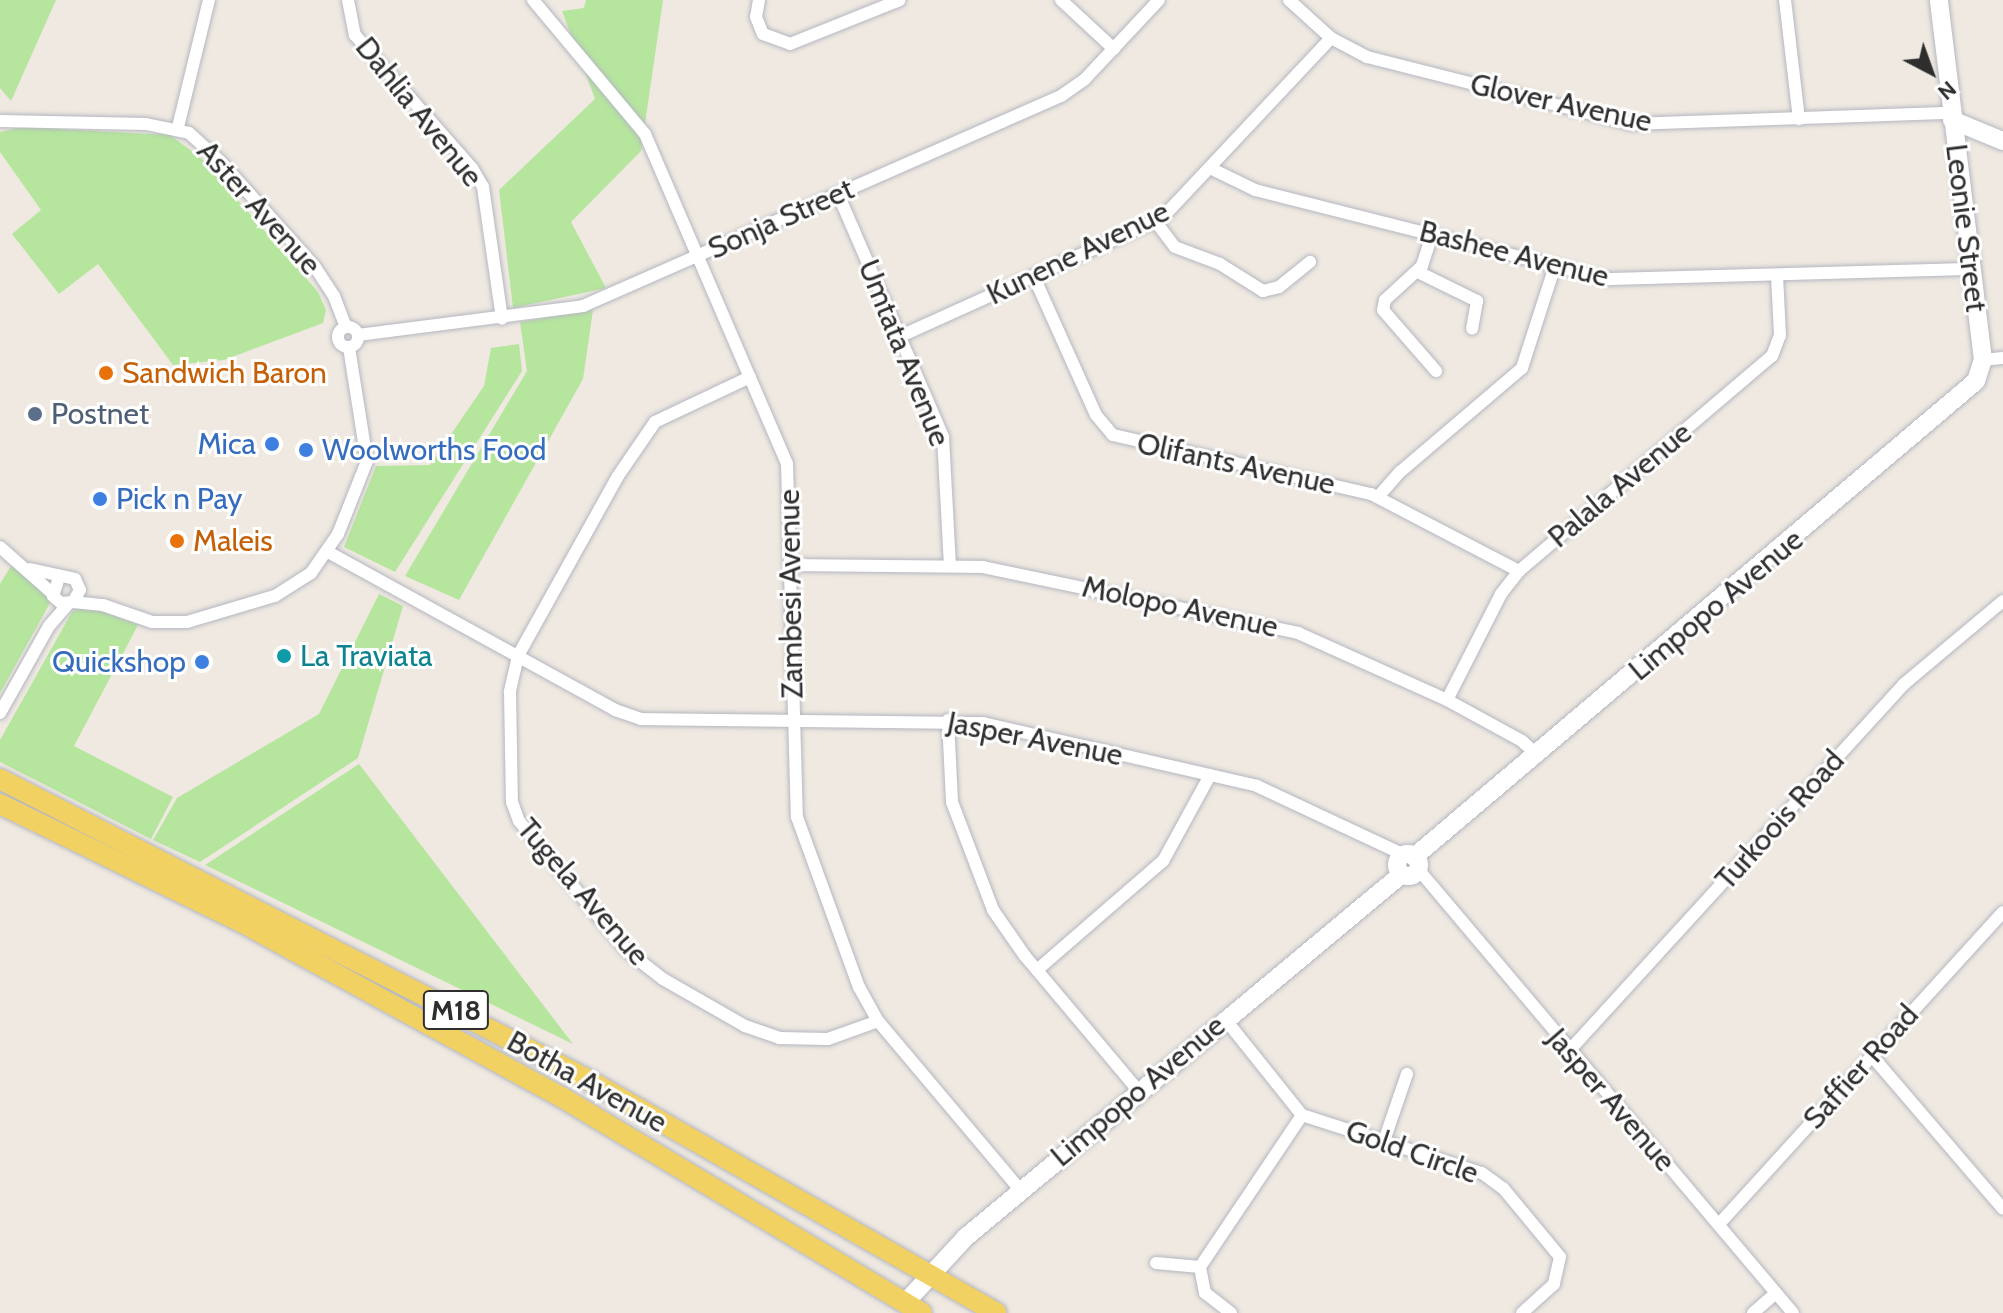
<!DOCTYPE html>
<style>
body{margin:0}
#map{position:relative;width:2003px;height:1313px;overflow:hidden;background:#efe9e1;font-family:Cabin,sans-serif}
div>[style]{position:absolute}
.green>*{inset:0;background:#b6e59e}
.roads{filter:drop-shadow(0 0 2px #b4b7c1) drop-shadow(0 0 2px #b4b7c1)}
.street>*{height:12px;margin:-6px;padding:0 6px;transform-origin:6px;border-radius:6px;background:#fff}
.street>.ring{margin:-6px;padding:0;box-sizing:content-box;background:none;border:12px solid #fff;border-radius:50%}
.secondary>*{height:18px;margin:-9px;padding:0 9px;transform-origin:9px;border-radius:9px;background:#fff}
.secondary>.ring{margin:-9px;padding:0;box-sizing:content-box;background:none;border:18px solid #fff;border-radius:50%}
.primary>*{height:20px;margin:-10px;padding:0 10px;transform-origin:10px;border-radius:10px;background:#f2d163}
.dots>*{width:22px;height:22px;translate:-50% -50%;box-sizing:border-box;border:4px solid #fff;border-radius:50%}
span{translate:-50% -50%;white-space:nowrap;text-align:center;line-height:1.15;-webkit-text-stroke:6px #fff;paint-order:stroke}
.shield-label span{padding:2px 6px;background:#fff;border:2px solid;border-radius:6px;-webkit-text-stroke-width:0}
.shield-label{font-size:28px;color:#2e2e2e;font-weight:700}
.street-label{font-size:30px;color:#2e2e2e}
.food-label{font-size:30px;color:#c56008}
.left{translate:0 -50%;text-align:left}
.service-label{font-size:30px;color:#4e5e75}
.shop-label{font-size:30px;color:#366cbe}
.right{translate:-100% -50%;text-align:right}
.culture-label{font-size:30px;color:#0d838f}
.north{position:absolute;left:1891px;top:32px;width:80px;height:80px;-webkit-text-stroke:6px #fff;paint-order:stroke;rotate:139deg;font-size:22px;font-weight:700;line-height:32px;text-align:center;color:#2e2e2e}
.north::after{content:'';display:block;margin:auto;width:28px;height:36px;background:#2e2e2e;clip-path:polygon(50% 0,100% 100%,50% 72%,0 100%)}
</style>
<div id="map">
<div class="green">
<div style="clip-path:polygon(0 0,56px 0,11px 101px,0 88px)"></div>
<div style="clip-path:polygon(586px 0,663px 0,641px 151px,571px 222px,606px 288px,513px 308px,499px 190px,595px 99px,562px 11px,584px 8px)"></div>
<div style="clip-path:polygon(22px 127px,170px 135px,201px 158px,318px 292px,326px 310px,323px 323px,224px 360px,173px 365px,98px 264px,59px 294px,12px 234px,41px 210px,0 152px,0 132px)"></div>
<div style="clip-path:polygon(593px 310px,583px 379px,459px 600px,405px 576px,527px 371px,520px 322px)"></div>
<div style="clip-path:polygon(519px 344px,522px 371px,395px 572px,344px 547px,376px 466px,430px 465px,484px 386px,491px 348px)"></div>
<div style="clip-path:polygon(11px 566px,42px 587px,50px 603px,0 693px,0 584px)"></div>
<div style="clip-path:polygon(379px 594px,403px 606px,358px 758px,200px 862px,153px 840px,177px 798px,319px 714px)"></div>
<div style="clip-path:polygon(84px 605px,138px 625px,74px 746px,173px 797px,151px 839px,0 762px,0 740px,72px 612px)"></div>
<div style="clip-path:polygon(359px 764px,573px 1044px,205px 865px)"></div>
</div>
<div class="roads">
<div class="street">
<div style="left:348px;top:0;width:36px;rotate:79deg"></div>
<div style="left:355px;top:35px;width:177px;rotate:48.7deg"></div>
<div style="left:472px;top:168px;width:22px;rotate:60deg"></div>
<div style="left:483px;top:187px;width:133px;rotate:81.8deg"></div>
<div style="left:533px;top:0;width:175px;rotate:50.1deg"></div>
<div style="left:645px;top:134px;width:359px;rotate:66.7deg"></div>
<div style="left:787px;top:464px;width:353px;rotate:88.4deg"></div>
<div style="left:797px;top:817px;width:181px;rotate:70deg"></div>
<div style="left:859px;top:987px;width:39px;rotate:61deg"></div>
<div style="left:878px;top:1021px;width:222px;rotate:49.9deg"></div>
<div style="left:759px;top:0;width:17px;rotate:100deg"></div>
<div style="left:756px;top:17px;width:18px;rotate:68deg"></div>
<div style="left:763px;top:34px;width:29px;rotate:20deg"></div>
<div style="left:790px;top:44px;width:118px;rotate:-21.8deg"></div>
<div style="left:1061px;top:0;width:72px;rotate:42.8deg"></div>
<div style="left:1289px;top:0;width:57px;rotate:42.1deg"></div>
<div style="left:1331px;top:38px;width:41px;rotate:27.8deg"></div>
<div style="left:1367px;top:57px;width:272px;rotate:14.2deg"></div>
<div style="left:1631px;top:124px;width:320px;rotate:-2deg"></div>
<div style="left:1785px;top:0;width:120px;rotate:83.3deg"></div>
<div style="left:0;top:121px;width:146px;rotate:1.2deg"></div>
<div style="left:146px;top:124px;width:44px;rotate:11.8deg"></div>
<div style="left:189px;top:133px;width:43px;rotate:42.2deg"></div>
<div style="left:221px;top:162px;width:141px;rotate:48.2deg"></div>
<div style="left:315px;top:267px;width:35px;rotate:57deg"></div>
<div style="left:334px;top:296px;width:33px;rotate:69deg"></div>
<div style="left:178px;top:127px;width:131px;rotate:-76.3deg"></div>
<div style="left:1212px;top:169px;width:48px;rotate:26deg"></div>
<div style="left:1255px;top:190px;width:364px;rotate:14.2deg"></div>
<div style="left:1608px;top:279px;width:362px;rotate:-1.6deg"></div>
<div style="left:838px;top:194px;width:265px;rotate:66.6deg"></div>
<div style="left:943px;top:437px;width:128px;rotate:86.9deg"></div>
<div style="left:1156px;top:222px;width:31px;rotate:53deg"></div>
<div style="left:1175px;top:247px;width:48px;rotate:20.7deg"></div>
<div style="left:1220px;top:264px;width:51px;rotate:32.1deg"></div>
<div style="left:1263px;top:291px;width:16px;rotate:-14deg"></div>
<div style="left:1279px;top:287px;width:40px;rotate:-39deg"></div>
<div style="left:1432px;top:235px;width:33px;rotate:108deg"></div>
<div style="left:1422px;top:266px;width:50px;rotate:137.4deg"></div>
<div style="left:1385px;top:300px;width:10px;rotate:101deg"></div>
<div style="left:1383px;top:310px;width:81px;rotate:49deg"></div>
<div style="left:1418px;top:272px;width:66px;rotate:26.2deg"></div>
<div style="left:1477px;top:301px;width:28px;rotate:100deg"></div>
<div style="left:1034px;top:277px;width:151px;rotate:65.8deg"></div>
<div style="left:1096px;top:415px;width:26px;rotate:50deg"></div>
<div style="left:1113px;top:435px;width:265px;rotate:12.9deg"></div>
<div style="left:1371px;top:494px;width:167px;rotate:27.5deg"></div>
<div class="ring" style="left:338px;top:327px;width:8px;height:8px"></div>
<div style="left:358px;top:335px;width:227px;rotate:-7.3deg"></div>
<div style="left:583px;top:306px;width:522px;rotate:-23.72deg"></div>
<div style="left:1061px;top:96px;width:29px;rotate:-35deg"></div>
<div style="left:1085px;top:79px;width:108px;rotate:-46.9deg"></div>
<div style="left:903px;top:335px;width:284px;rotate:-24.3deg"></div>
<div style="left:1162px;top:218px;width:247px;rotate:-46.8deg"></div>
<div style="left:1983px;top:360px;width:20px;rotate:-6deg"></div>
<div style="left:750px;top:377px;width:105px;rotate:154.7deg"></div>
<div style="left:655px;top:422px;width:65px;rotate:124.4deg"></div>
<div style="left:618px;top:476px;width:206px;rotate:119.1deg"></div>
<div style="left:518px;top:656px;width:37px;rotate:103deg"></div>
<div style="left:510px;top:692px;width:110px;rotate:89deg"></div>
<div style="left:512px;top:802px;width:20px;rotate:70deg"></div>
<div style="left:519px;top:821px;width:169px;rotate:50.3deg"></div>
<div style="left:627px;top:951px;width:46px;rotate:37.9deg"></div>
<div style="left:663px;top:979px;width:95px;rotate:29.8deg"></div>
<div style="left:745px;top:1026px;width:36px;rotate:19deg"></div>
<div style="left:779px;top:1038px;width:49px;rotate:1.2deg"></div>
<div style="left:828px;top:1039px;width:53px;rotate:-19.8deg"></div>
<div style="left:1378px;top:497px;width:33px;rotate:-49deg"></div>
<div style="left:1400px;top:472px;width:160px;rotate:-40.4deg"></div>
<div style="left:1522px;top:368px;width:107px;rotate:-72.1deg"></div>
<div style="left:0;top:547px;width:69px;rotate:41.5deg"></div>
<div style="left:328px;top:552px;width:328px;rotate:28.8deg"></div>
<div style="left:615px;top:710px;width:28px;rotate:19deg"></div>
<div style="left:641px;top:719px;width:342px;rotate:0.7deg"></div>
<div style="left:983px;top:723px;width:281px;rotate:12.9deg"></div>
<div style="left:1257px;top:786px;width:162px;rotate:25.1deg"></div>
<div style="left:793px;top:565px;width:190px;rotate:0.6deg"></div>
<div style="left:983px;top:567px;width:322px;rotate:11.8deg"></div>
<div style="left:1298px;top:633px;width:163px;rotate:24.2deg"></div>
<div style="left:1447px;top:700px;width:85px;rotate:28.7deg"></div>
<div style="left:1522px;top:741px;width:22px;rotate:43deg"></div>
<div style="left:30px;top:569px;width:46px;rotate:12.5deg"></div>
<div style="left:75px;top:579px;width:12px;rotate:66deg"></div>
<div style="left:80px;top:590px;width:14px;rotate:120deg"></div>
<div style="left:73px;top:602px;width:12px;rotate:175deg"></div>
<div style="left:61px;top:603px;width:11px;rotate:-139deg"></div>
<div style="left:53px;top:596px;width:20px;rotate:-72deg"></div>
<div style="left:73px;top:602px;width:30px;rotate:6deg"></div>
<div style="left:103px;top:605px;width:52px;rotate:19.1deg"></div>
<div style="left:152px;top:622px;width:35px"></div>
<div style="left:187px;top:622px;width:92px;rotate:-16.5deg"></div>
<div style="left:275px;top:596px;width:43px;rotate:-32.6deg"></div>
<div style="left:311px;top:573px;width:47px;rotate:-55.3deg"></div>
<div style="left:338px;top:534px;width:79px;rotate:-68.3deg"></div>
<div style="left:367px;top:461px;width:115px;rotate:-99deg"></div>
<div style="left:1447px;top:700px;width:119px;rotate:-63deg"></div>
<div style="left:1501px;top:594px;width:29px;rotate:-52deg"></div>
<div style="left:1519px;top:571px;width:332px;rotate:-40.4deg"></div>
<div style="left:1772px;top:356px;width:22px;rotate:-69deg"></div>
<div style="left:1780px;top:335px;width:59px;rotate:-92.9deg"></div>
<div style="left:0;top:713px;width:100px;rotate:-60.6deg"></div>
<div style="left:49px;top:626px;width:30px;rotate:-49deg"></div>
<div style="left:948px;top:720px;width:82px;rotate:87.2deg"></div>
<div style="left:952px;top:802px;width:116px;rotate:69.2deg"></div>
<div style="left:993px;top:910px;width:56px;rotate:55.2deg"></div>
<div style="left:1025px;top:956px;width:175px;rotate:49.9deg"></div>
<div style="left:1418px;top:869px;width:581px;rotate:49.82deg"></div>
<div style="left:1037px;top:970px;width:167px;rotate:-40.9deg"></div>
<div style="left:1163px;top:861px;width:98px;rotate:-61.3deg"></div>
<div style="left:1225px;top:1019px;width:123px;rotate:51.3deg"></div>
<div style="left:1302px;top:1115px;width:189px;rotate:17.9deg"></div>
<div style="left:1482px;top:1173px;width:26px;rotate:36deg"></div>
<div style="left:1503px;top:1188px;width:89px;rotate:50.4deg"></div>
<div style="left:1560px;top:1257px;width:28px;rotate:103deg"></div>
<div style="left:1554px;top:1284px;width:43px;rotate:137.8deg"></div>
<div style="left:1568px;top:1052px;width:498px;rotate:-47.6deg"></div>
<div style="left:1904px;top:684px;width:129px;rotate:-40deg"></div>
<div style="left:1872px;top:1056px;width:201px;rotate:49.4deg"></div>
<div style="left:1384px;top:1141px;width:71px;rotate:-71.1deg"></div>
<div style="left:1720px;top:1223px;width:420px;rotate:-47.7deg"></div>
<div style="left:1156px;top:1263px;width:44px;rotate:5.2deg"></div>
<div style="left:1231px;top:1313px;width:33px;rotate:-142deg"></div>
<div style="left:1205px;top:1293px;width:26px;rotate:-101deg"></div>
<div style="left:1200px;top:1267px;width:183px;rotate:-56.1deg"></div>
<div style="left:1753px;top:1313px;width:30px;rotate:-41deg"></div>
</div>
<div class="secondary">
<div style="left:1952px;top:120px;width:55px;rotate:22.4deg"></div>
<div class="ring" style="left:1397px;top:854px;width:4px;height:4px"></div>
<div style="left:1414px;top:857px;width:736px;rotate:-40.26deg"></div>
<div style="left:1976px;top:381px;width:22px;rotate:-72deg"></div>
<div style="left:1983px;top:360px;width:363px;rotate:-97deg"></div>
<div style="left:905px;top:1303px;width:90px;rotate:-47.3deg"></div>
<div style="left:966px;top:1237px;width:567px;rotate:-39.78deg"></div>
</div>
<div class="primary">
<div style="left:0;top:779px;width:655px;rotate:27.07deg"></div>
<div style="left:583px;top:1077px;width:476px;rotate:29.7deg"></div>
<div style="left:0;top:804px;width:271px;rotate:26.1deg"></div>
<div style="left:243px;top:923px;width:365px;rotate:28.7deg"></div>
<div style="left:563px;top:1098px;width:418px;rotate:30.9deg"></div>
</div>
</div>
<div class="dots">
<div style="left:106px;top:373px;background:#e8710a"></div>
<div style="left:35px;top:414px;background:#5c6f8a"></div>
<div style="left:272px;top:444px;background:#3f7fe0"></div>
<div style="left:306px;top:450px;background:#3f7fe0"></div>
<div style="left:100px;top:499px;background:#3f7fe0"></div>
<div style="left:177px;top:541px;background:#e8710a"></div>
<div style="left:284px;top:656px;background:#0f9aa8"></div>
<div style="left:202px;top:662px;background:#3f7fe0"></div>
</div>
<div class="shield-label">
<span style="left:456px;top:1010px">M18</span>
</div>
<div class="street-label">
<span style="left:1561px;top:103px;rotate:12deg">Glover Avenue</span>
<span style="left:419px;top:112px;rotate:51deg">Dahlia Avenue</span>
<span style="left:259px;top:208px;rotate:48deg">Aster Avenue</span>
<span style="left:781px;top:219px;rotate:-24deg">Sonja Street</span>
<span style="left:1966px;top:228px;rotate:83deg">Leonie Street</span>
<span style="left:1078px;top:253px;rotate:-26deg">Kunene Avenue</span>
<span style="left:1514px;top:254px;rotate:14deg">Bashee Avenue</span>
<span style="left:904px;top:353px;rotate:68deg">Umtata Avenue</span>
<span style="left:1236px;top:464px;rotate:12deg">Olifants Avenue</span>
<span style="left:1620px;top:485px;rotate:-40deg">Palala Avenue</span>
<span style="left:791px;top:594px;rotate:-91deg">Zambesi Avenue</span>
<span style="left:1716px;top:605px;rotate:-40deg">Limpopo Avenue</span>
<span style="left:1180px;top:607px;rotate:12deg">Molopo Avenue</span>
<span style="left:1035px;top:739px;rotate:11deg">Jasper Avenue</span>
<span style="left:1780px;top:820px;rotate:-48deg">Turkoois Road</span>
<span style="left:583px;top:892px;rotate:49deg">Tugela Avenue</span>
<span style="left:1861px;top:1067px;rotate:-48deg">Saffier Road</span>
<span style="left:587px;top:1082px;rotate:29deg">Botha Avenue</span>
<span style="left:1138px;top:1091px;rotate:-40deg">Limpopo Avenue</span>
<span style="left:1611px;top:1100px;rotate:49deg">Jasper Avenue</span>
<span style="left:1412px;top:1152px;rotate:19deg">Gold Circle</span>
</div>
<div class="food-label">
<span class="left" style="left:122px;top:373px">Sandwich Baron</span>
<span class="left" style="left:193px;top:541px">Maleis</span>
</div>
<div class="service-label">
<span class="left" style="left:51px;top:414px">Postnet</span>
</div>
<div class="shop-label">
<span class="right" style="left:256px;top:444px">Mica</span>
<span class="left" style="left:322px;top:450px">Woolworths Food</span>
<span class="left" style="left:116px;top:499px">Pick n Pay</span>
<span class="right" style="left:186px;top:662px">Quickshop</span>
</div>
<div class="culture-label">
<span class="left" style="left:300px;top:656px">La Traviata</span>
</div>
<div class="north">N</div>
</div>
